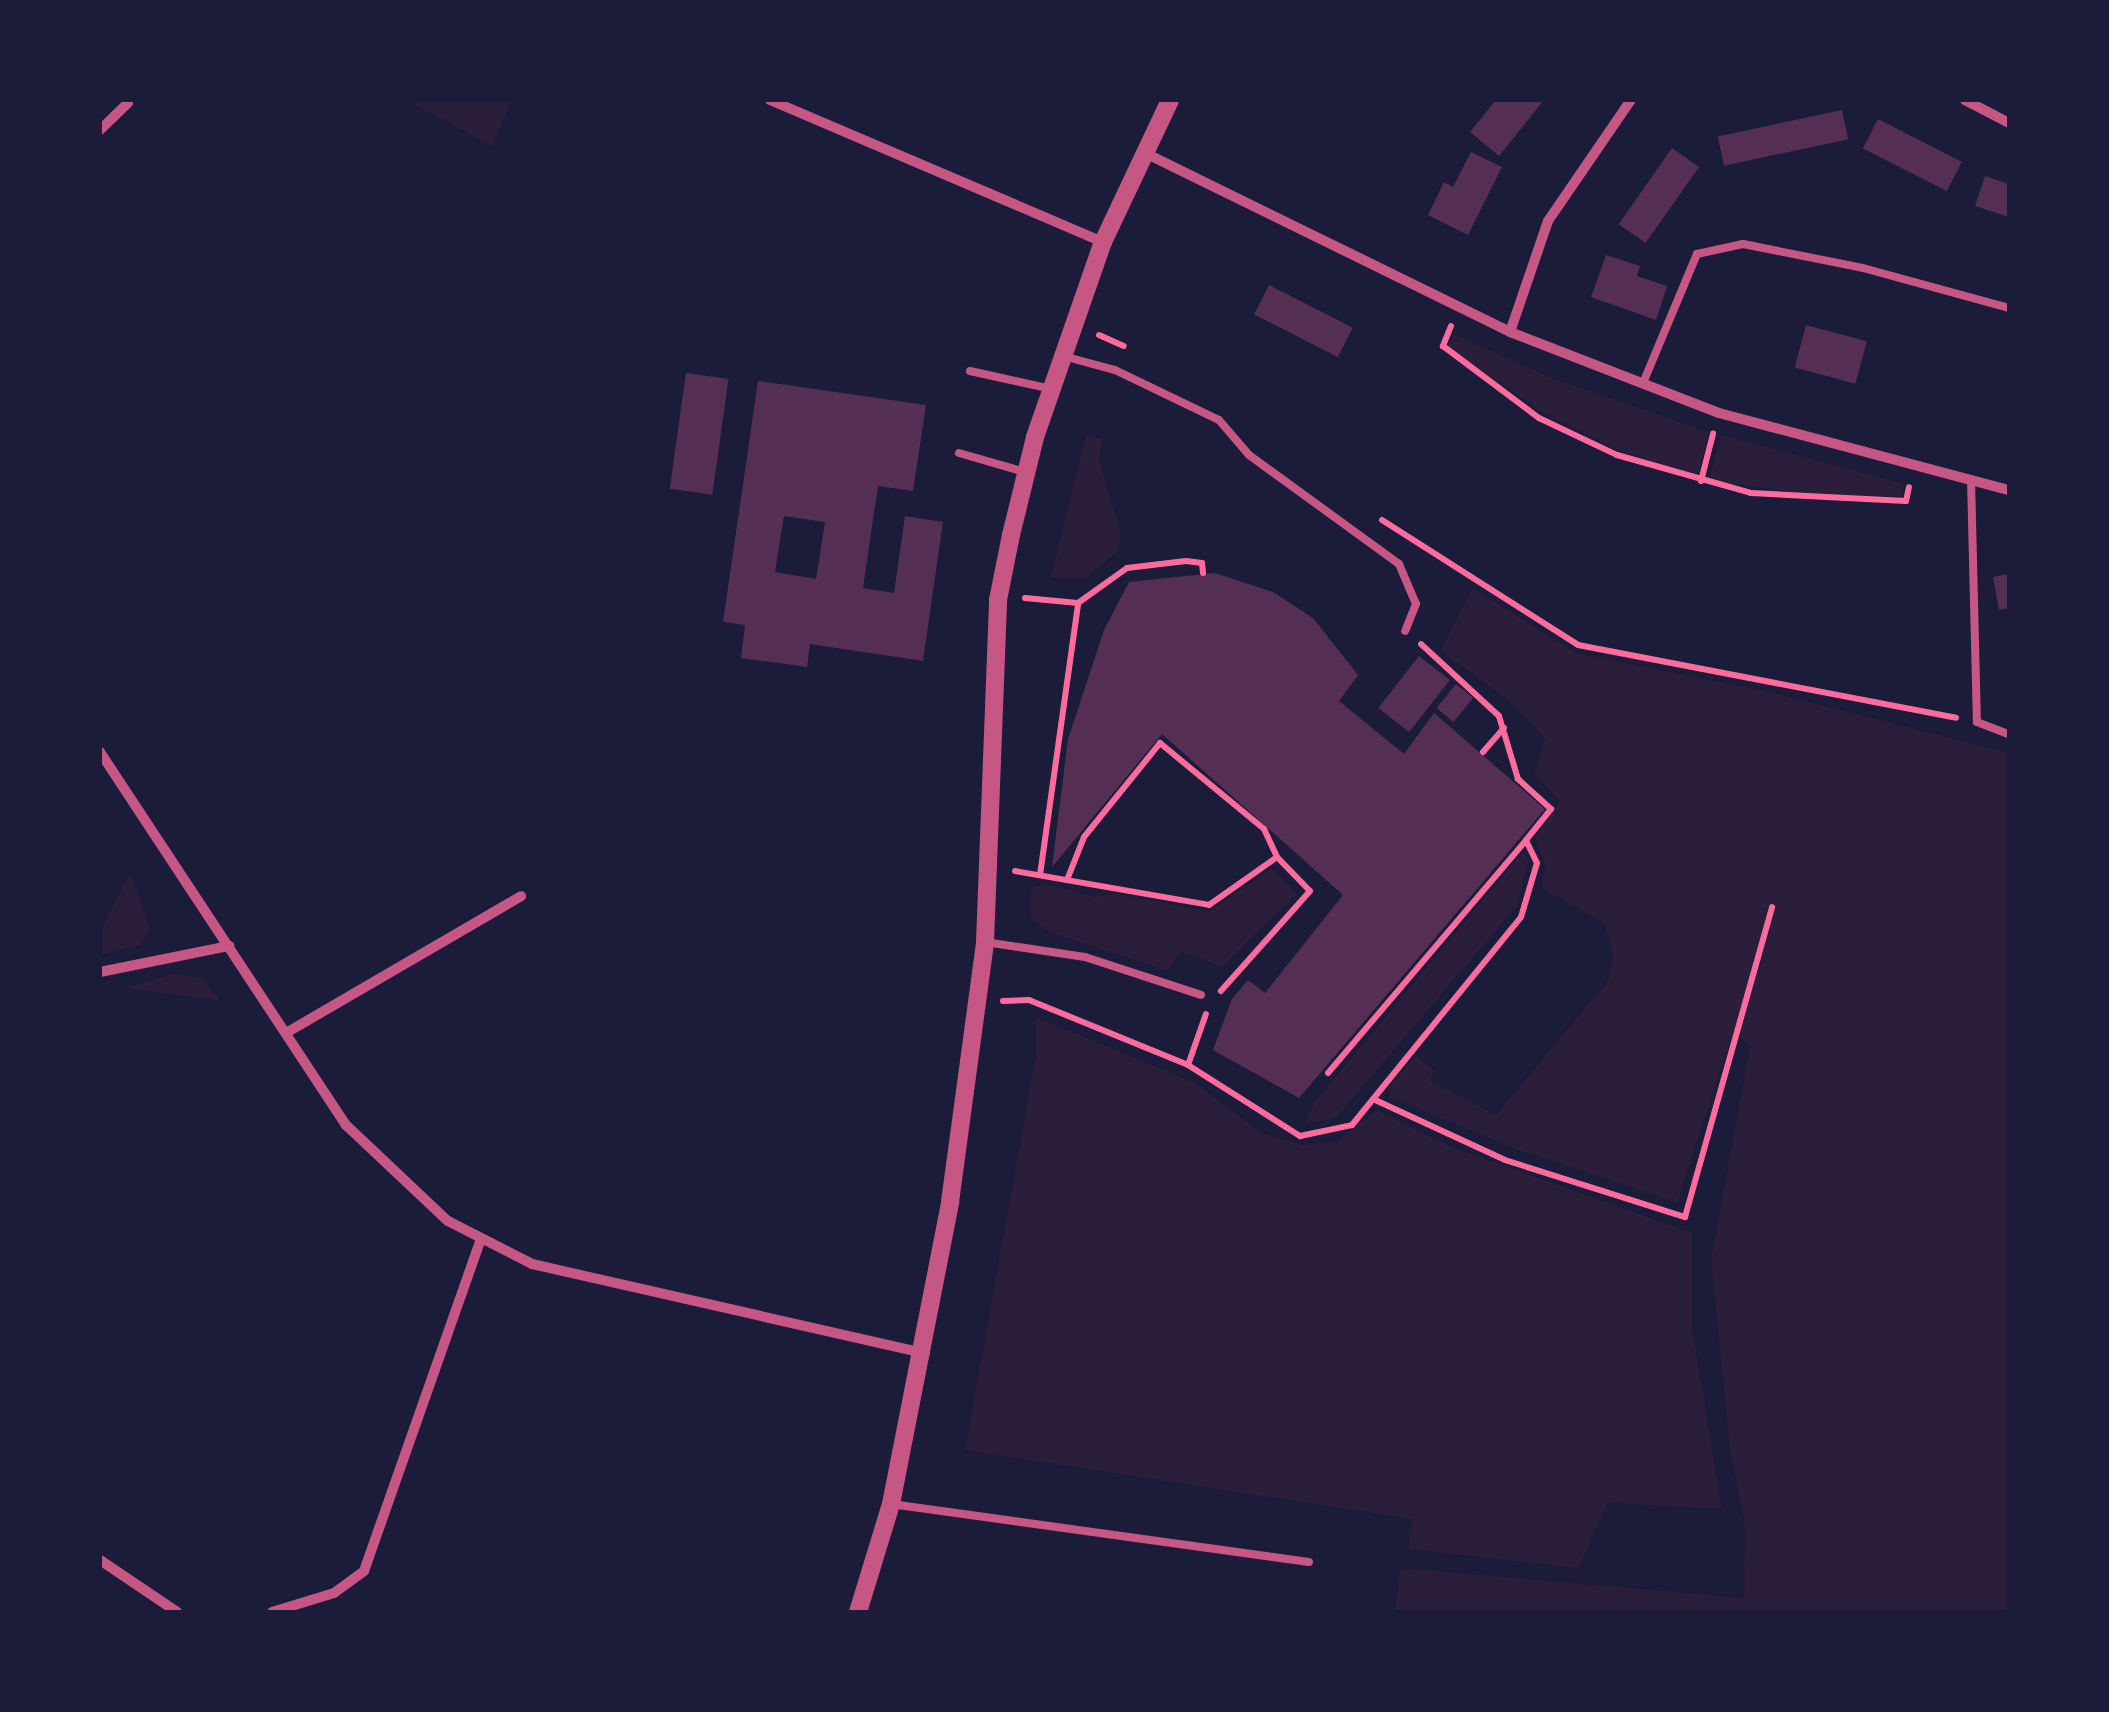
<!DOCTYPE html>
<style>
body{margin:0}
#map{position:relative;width:2109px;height:1712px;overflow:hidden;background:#1b1b3a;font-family:Helvetica,sans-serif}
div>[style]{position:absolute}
.green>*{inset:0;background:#2a1e3b}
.building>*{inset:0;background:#542f53;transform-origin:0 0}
.path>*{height:6px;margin:-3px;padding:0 3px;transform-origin:3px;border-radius:3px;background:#ff6b9d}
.service>*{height:8px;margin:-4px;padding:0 4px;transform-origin:4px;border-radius:4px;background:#c65784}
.minor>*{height:10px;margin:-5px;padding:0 5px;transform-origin:5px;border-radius:5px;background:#c65784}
.tertiary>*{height:18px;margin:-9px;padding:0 9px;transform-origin:9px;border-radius:9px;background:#c65784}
span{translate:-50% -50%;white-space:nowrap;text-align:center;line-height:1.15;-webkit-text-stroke:8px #1b1b3a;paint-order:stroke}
.frame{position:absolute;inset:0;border:102px solid #1b1b3a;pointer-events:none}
</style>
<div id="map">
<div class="green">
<div style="clip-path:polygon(407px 100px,513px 100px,491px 146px)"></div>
<div style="clip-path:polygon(1454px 334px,1552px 378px,1708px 432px,1698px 477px,1618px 450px,1544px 413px,1448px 347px)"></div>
<div style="clip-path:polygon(1086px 435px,1102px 439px,1099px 459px,1121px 534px,1118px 551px,1085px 579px,1051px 577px)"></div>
<div style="clip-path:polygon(1721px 435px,1904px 484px,1902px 497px,1797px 493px,1709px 480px)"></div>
<div style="clip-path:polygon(1473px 588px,1576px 653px,1777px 694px,2009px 753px,2009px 1612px,1395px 1612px,1400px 1568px,1744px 1598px,1745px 1526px,1730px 1450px,1711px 1260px,1750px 1047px,1734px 1030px,1677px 1203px,1518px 1150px,1390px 1097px,1391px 1085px,1416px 1055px,1435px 1071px,1429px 1080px,1496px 1115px,1608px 981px,1613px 958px,1605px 924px,1541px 887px,1546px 866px,1535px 837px,1560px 802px,1534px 774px,1545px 739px,1511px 702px,1441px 651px)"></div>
<div style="clip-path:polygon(1523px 852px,1529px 861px,1517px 906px,1336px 1118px,1304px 1124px,1314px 1103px)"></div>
<div style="clip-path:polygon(1272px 868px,1297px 894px,1222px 967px,1181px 951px,1168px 971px,1049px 932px,1031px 919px,1031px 889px,1044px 883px,1093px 897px,1118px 894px,1209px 912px)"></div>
<div style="clip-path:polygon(131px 873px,150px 928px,140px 945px,100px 955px,100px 930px)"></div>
<div style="clip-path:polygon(174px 974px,202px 978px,221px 1001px,126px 988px)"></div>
<div style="clip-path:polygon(1036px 1017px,1195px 1083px,1263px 1134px,1303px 1145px,1336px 1142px,1377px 1110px,1451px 1147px,1692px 1233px,1692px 1327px,1722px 1509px,1608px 1503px,1578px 1568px,1408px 1549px,1412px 1519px,965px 1450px,1036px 1055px)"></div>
</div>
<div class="building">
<div style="clip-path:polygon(1496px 100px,1544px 100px,1499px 156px,1470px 132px)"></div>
<div style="left:1842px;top:110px;width:30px;height:127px;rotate:78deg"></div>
<div style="left:1878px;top:119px;width:94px;height:33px;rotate:27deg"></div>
<div style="left:1672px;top:148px;width:33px;height:93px;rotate:35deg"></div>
<div style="clip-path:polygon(1471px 152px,1502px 167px,1468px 235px,1428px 215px,1444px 182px,1453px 187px)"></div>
<div style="clip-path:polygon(1985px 176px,2009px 184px,2009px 217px,1975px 206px)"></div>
<div style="clip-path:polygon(1606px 255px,1640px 266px,1637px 276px,1667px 286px,1656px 320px,1591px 297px)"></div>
<div style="left:1269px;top:285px;width:94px;height:33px;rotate:27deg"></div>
<div style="left:1806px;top:325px;width:63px;height:44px;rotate:15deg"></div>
<div style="left:686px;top:373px;width:43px;height:117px;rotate:8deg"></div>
<div style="clip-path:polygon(evenodd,758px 381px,926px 405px,913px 491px,878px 486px,863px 588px,894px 593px,905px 516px,943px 522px,923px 661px,810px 644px,807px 667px,741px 658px,745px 625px,723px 622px,758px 381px,784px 516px,825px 522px,816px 579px,775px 572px,784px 516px)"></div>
<div style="clip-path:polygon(1215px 573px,1273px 592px,1313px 618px,1358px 675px,1339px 701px,1404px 754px,1434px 713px,1545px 809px,1299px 1098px,1213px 1050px,1232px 999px,1248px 980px,1265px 993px,1343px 895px,1162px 734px,1052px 867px,1068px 739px,1104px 630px,1129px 582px)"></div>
<div style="clip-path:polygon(2009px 574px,2009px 608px,1999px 610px,1993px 577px)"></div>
<div style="left:1419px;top:656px;width:39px;height:66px;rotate:38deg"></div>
<div style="left:1456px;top:684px;width:22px;height:31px;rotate:39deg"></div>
</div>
<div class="path">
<div style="left:1451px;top:326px;width:22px;rotate:112deg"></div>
<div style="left:1443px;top:346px;width:120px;rotate:36.9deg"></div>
<div style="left:1539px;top:418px;width:86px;rotate:25.4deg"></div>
<div style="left:1617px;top:455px;width:139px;rotate:15.8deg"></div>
<div style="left:1751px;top:493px;width:155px;rotate:3deg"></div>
<div style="left:1906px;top:501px;width:14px;rotate:-78deg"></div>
<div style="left:1099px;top:335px;width:27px;rotate:24deg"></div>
<div style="left:1701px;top:481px;width:49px;rotate:-75.7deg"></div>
<div style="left:1382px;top:520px;width:232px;rotate:32.5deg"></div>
<div style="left:1578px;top:645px;width:385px;rotate:10.9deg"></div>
<div style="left:1025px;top:598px;width:53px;rotate:5.4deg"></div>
<div style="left:1483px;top:752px;width:32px;rotate:-49deg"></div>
<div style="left:1015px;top:871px;width:197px;rotate:9.9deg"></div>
<div style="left:1209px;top:905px;width:83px;rotate:-35.2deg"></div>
<div style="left:1277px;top:857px;width:47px;rotate:45.9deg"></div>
<div style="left:1310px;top:891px;width:134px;rotate:131.7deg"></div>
<div style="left:1040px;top:875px;width:275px;rotate:-82deg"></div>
<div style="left:1078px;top:603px;width:60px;rotate:-35.5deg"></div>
<div style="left:1127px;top:568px;width:59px;rotate:-6.8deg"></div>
<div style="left:1186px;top:561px;width:16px;rotate:7deg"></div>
<div style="left:1202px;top:563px;width:10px;rotate:84deg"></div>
<div style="left:1067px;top:880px;width:46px;rotate:-68.4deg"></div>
<div style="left:1084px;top:837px;width:121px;rotate:-51deg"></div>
<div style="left:1160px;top:743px;width:135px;rotate:39.6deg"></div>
<div style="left:1264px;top:829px;width:31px;rotate:65deg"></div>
<div style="left:1003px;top:1001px;width:26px;rotate:-2deg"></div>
<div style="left:1029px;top:1000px;width:172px;rotate:22.2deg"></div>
<div style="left:1188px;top:1065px;width:54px;rotate:-70.6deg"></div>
<div style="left:1188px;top:1065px;width:133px;rotate:32.4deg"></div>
<div style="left:1300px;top:1136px;width:53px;rotate:-11.9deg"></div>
<div style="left:1352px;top:1125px;width:268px;rotate:-50.9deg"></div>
<div style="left:1521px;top:917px;width:56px;rotate:-73.5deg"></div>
<div style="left:1537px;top:863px;width:25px;rotate:-116deg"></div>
<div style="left:1526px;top:840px;width:40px;rotate:-51deg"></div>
<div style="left:1551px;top:809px;width:45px;rotate:-137.7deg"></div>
<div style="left:1518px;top:779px;width:66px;rotate:-106.8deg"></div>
<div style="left:1499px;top:716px;width:106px;rotate:-137.3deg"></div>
<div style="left:1328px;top:1073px;width:306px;rotate:-49.6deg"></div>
<div style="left:1373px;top:1099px;width:145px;rotate:24.8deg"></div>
<div style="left:1505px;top:1160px;width:189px;rotate:17.6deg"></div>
<div style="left:1685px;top:1217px;width:322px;rotate:-74.3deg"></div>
</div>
<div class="service">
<div style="left:1063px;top:356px;width:54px;rotate:15.1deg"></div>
<div style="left:1115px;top:370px;width:115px;rotate:25.7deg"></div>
<div style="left:1219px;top:420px;width:46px;rotate:49.4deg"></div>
<div style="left:1249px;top:455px;width:185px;rotate:36deg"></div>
<div style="left:1399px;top:564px;width:43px;rotate:67deg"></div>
<div style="left:1416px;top:604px;width:29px;rotate:112deg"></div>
<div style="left:970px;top:371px;width:83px;rotate:12.5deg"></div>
<div style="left:1643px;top:383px;width:140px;rotate:-67.3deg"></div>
<div style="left:1697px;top:254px;width:47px;rotate:-12.3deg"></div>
<div style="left:1743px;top:244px;width:122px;rotate:11.3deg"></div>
<div style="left:1863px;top:268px;width:151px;rotate:15.3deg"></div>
<div style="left:959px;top:453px;width:69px;rotate:16.1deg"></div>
<div style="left:1971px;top:479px;width:243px;rotate:88.6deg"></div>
<div style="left:1977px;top:722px;width:34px;rotate:21deg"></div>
<div style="left:985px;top:942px;width:101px;rotate:8.5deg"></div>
<div style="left:1085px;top:957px;width:122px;rotate:18.1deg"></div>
<div style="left:891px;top:1504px;width:422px;rotate:7.9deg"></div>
</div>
<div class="minor">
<div style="left:770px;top:100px;width:362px;rotate:23.1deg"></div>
<div style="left:1965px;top:100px;width:50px;rotate:27.6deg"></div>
<div style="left:100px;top:130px;width:39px;rotate:-44deg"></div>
<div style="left:1143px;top:152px;width:409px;rotate:26.1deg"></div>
<div style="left:1510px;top:332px;width:224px;rotate:21.2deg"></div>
<div style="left:1719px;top:413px;width:300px;rotate:14.9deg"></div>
<div style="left:1510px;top:332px;width:117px;rotate:-71.1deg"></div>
<div style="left:1548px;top:221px;width:147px;rotate:-55.6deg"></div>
<div style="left:100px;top:752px;width:447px;rotate:56.6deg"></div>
<div style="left:346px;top:1125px;width:140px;rotate:43.3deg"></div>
<div style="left:448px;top:1221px;width:94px;rotate:27.1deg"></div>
<div style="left:532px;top:1264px;width:403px;rotate:12.8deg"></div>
<div style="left:100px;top:972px;width:132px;rotate:-11.4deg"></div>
<div style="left:286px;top:1033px;width:272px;rotate:-30.2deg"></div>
<div style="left:100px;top:1560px;width:93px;rotate:34deg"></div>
<div style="left:272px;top:1612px;width:65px;rotate:-17deg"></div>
<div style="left:334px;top:1593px;width:37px;rotate:-36deg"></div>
<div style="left:364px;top:1571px;width:350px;rotate:-70.6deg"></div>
</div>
<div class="tertiary">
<div style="left:858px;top:1612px;width:113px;rotate:-73deg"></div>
<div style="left:891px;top:1504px;width:308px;rotate:-78.9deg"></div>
<div style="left:950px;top:1202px;width:262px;rotate:-82.3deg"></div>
<div style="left:985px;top:942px;width:342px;rotate:-87.8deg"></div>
<div style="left:998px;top:600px;width:66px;rotate:-78.7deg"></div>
<div style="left:1011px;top:535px;width:101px;rotate:-76.2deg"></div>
<div style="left:1035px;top:437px;width:207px;rotate:-70.8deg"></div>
<div style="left:1103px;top:242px;width:157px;rotate:-64.7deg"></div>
</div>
<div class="frame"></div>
</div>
